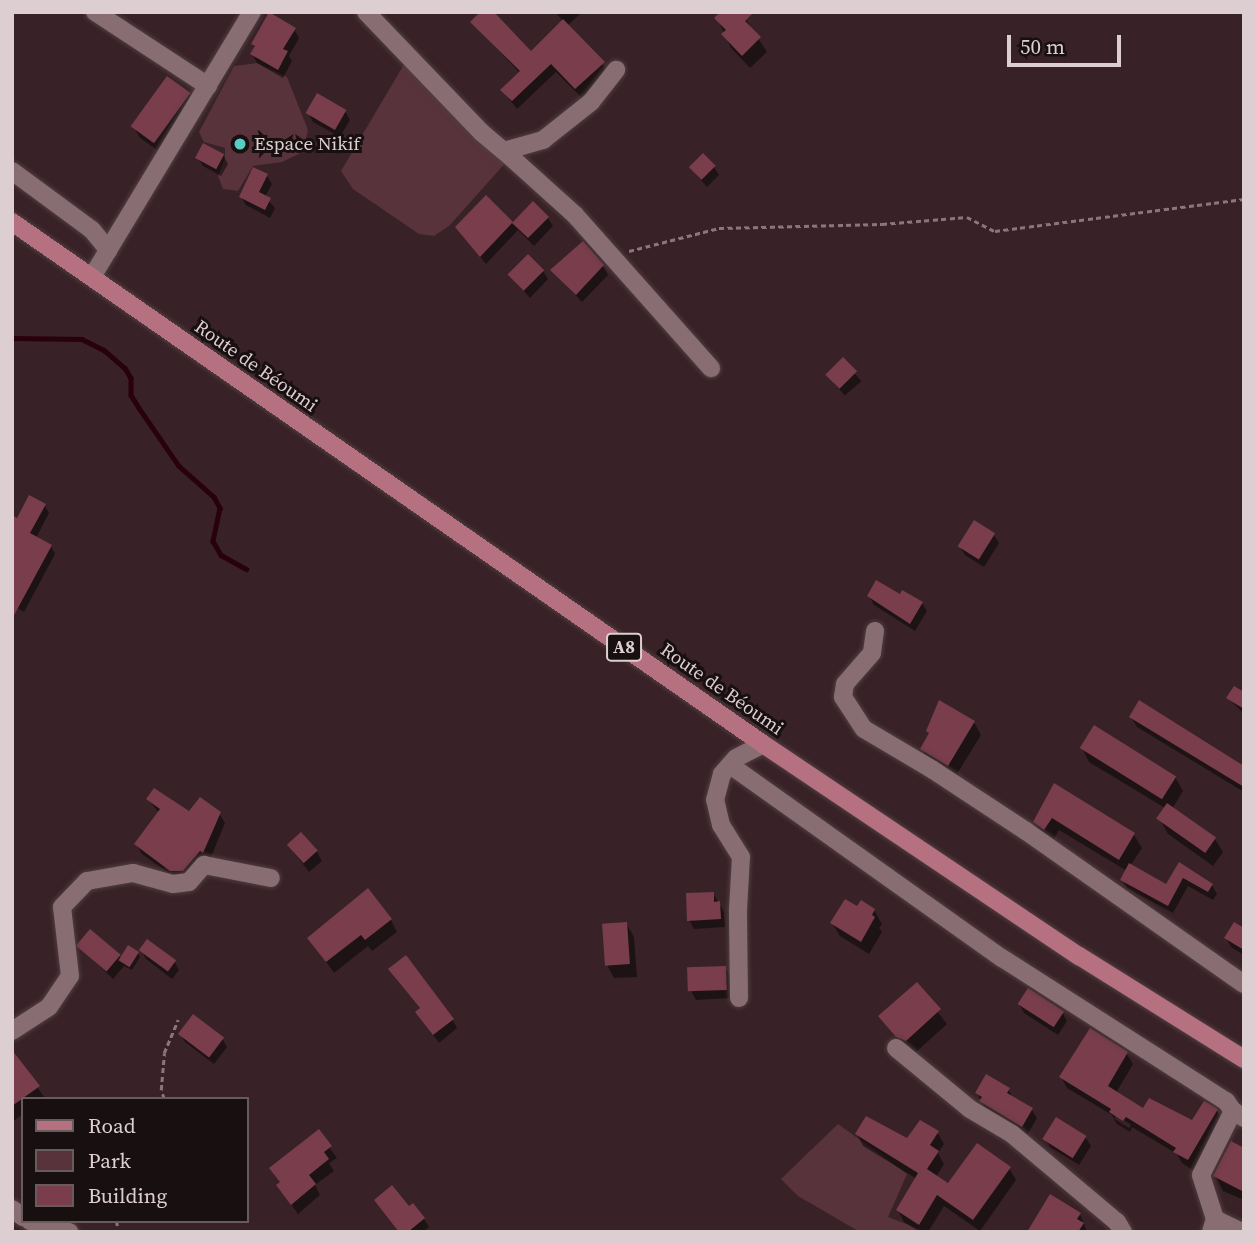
<!DOCTYPE html>
<meta charset="utf-8">
<style>
body{margin:0}
#map{position:relative;width:1256px;height:1244px;overflow:hidden;background:#382227;font-family:"Source Serif 4",serif}
div>[style]{position:absolute}
.green>*{inset:0;background:#58333b}
.shadow>*{inset:0;background:#0007;transform-origin:0 0}
.stream>*{height:4.5px;margin:-2.25px;padding:0 2.25px;transform-origin:2.25px;border-radius:2.25px;background:#28010d}
.building>*{inset:0;background:#793d4c;transform-origin:0 0}
.path>*{height:2.5px;margin-top:-1.25px;transform-origin:0;background:repeating-linear-gradient(90deg,#8a777b 0 5px,transparent 0 8.5px)}
.roads{filter:drop-shadow(0 0 2px #503e42) drop-shadow(0 0 2px #503e42)}
.minor>*{height:18px;margin:-9px;padding:0 9px;transform-origin:9px;border-radius:9px;background:#886e73}
.major>*{height:18px;margin:-9px;padding:0 9px;transform-origin:9px;border-radius:9px;background:#b67181}
.dots>*{width:19px;height:19px;translate:-50% -50%;box-sizing:border-box;border:4px solid #180f11;border-radius:50%}
span{translate:-50% -50%;white-space:nowrap;text-align:center;line-height:1.15;-webkit-text-stroke:6px #180f11;paint-order:stroke}
.shield-label span{padding:2px 5px;background:#180f11;border:2px solid;border-radius:5px;-webkit-text-stroke-width:0}
.shield-label{font-size:18px;color:#ddced1;font-weight:700}
.poi-label{font-size:19px;color:#ddced1}
.left{translate:0 -50%;text-align:left}
.street-label{font-size:19px;color:#ddced1}
.frame{position:absolute;inset:0;border:14px solid #ddced1;pointer-events:none}
.legend{position:absolute;left:21px;top:1097px;width:228px;height:126px;box-sizing:border-box;background:#180f11;border:2px solid #675b5e;margin:0;padding:9px 12px;list-style:none;font-size:21px;color:#ddced1}
.legend li{display:flex;align-items:center;gap:14px;height:35px}
.legend b{width:35px;border:2px solid #675b5e}
.scale{position:absolute;left:1007px;top:35px;width:114px;height:32px;box-sizing:border-box;border:4px solid #ddced1;border-top:0;padding-left:9px;font-size:21px;line-height:24px;white-space:nowrap;color:#ddced1;-webkit-text-stroke:5px #180f11;paint-order:stroke}
</style>
<div id="map">
<div class="green">
<div style="clip-path:polygon(406px 61px,516px 151px,449px 226px,434px 236px,419px 234px,353px 189px,341px 171px)"></div>
<div style="clip-path:polygon(257px 63px,287px 77px,308px 130px,303px 152px,282px 162px,253px 166px,238px 191px,223px 189px,218px 176px,225px 158px,225px 148px,204px 142px,199px 132px,234px 66px)"></div>
<div style="clip-path:polygon(838px 1124px,907px 1174px,888px 1217px,927px 1232px,860px 1232px,798px 1196px,781px 1179px)"></div>
</div>
<div class="shadow">
<div style="clip-path:polygon(555px 12px,582px 12px,567px 26px,609px 72px,581px 97px,556px 72px,517px 109px,502px 90px,520px 73px,472px 22px,531px 54px,563px 21px)"></div>
<div style="clip-path:polygon(741px 12px,767px 52px,750px 68px,731px 48px,717px 18px)"></div>
<div style="clip-path:polygon(294px 29px,299px 38px,289px 56px,292px 61px,283px 78px,257px 63px,252px 54px,255px 48px,253px 44px)"></div>
<div style="clip-path:polygon(189px 94px,196px 106px,163px 154px,140px 138px,133px 126px)"></div>
<div style="clip-path:polygon(345px 111px,350px 120px,340px 137px,313px 122px,308px 113px)"></div>
<div style="clip-path:polygon(223px 155px,228px 164px,221px 176px,203px 166px,198px 158px)"></div>
<div style="clip-path:polygon(714px 167px,719px 175px,707px 187px,691px 168px)"></div>
<div style="clip-path:polygon(267px 176px,272px 184px,265px 197px,275px 208px,270px 218px,246px 205px,241px 197px)"></div>
<div style="clip-path:polygon(486px 197px,513px 224px,548px 218px,553px 226px,534px 246px,518px 230px,486px 264px,457px 227px)"></div>
<div style="clip-path:polygon(603px 266px,608px 275px,582px 302px,552px 270px)"></div>
<div style="clip-path:polygon(543px 271px,548px 279px,530px 298px,510px 275px)"></div>
<div style="left:843px;top:360px;width:28px;height:22px;rotate:49deg"></div>
<div style="clip-path:polygon(45px 506px,49px 513px,36px 538px,51px 546px,55px 554px,24px 612px,12px 605px,18px 520px)"></div>
<div style="clip-path:polygon(994px 535px,999px 543px,984px 567px,965px 555px,960px 547px)"></div>
<div style="clip-path:polygon(869px 596px,901px 596px,922px 603px,927px 611px,915px 631px,874px 605px)"></div>
<div style="clip-path:polygon(1244px 694px,1244px 714px,1228px 698px)"></div>
<div style="clip-path:polygon(1131px 717px,1244px 768px,1244px 792px,1137px 727px)"></div>
<div style="clip-path:polygon(974px 722px,981px 735px,955px 777px,929px 761px,922px 749px)"></div>
<div style="clip-path:polygon(1082px 748px,1175px 777px,1183px 791px,1172px 809px,1215px 839px,1223px 852px,1213px 866px,1168px 834px,1160px 820px,1165px 808px,1089px 762px)"></div>
<div style="clip-path:polygon(1055px 786px,1134px 835px,1142px 848px,1130px 866px,1167px 886px,1179px 865px,1212px 885px,1217px 894px,1213px 900px,1188px 886px,1173px 913px,1127px 888px,1122px 880px,1127px 871px,1059px 830px,1052px 842px,1042px 835px,1035px 822px)"></div>
<div style="clip-path:polygon(148px 799px,190px 813px,219px 813px,225px 823px,209px 862px,181px 882px,142px 854px,136px 844px,159px 813px)"></div>
<div style="clip-path:polygon(288px 845px,317px 852px,322px 861px,309px 872px)"></div>
<div style="clip-path:polygon(713px 893px,724px 912px,725px 927px,694px 929px,689px 920px)"></div>
<div style="clip-path:polygon(858px 909px,874px 910px,882px 924px,879px 928px,882px 932px,869px 954px,840px 936px,832px 923px)"></div>
<div style="clip-path:polygon(391px 920px,397px 932px,372px 951px,368px 946px,334px 973px,309px 938px)"></div>
<div style="clip-path:polygon(626px 923px,634px 937px,637px 977px,614px 978px,607px 965px)"></div>
<div style="clip-path:polygon(1244px 930px,1244px 955px,1231px 947px,1226px 938px)"></div>
<div style="clip-path:polygon(90px 931px,122px 959px,138px 953px,140px 957px,132px 970px,124px 966px,113px 979px,85px 952px,80px 944px)"></div>
<div style="clip-path:polygon(141px 950px,174px 961px,179px 970px,172px 979px,146px 959px)"></div>
<div style="clip-path:polygon(725px 968px,730px 976px,731px 998px,696px 1000px,691px 991px)"></div>
<div style="clip-path:polygon(395px 978px,452px 1019px,457px 1028px,439px 1043px,417px 1013px,421px 1009px)"></div>
<div style="clip-path:polygon(916px 984px,947px 1024px,914px 1054px,906px 1050px,880px 1017px)"></div>
<div style="clip-path:polygon(1019px 1004px,1062px 1012px,1067px 1021px,1058px 1035px,1024px 1013px)"></div>
<div style="clip-path:polygon(180px 1034px,222px 1038px,227px 1047px,214px 1064px,185px 1042px)"></div>
<div style="clip-path:polygon(12px 1053px,45px 1098px,23px 1099px,23px 1114px,12px 1122px)"></div>
<div style="clip-path:polygon(evenodd,1126px 1053px,1133px 1064px,1116px 1093px,1143px 1111px,1193px 1123px,1217px 1111px,1223px 1122px,1194px 1171px,1182px 1163px,1177px 1154px,1132px 1127px,1130px 1132px,1117px 1124px,1112px 1115px,1067px 1088px,1061px 1077px,1126px 1053px,1115px 1114px,1131px 1125px,1129px 1128px,1115px 1119px,1115px 1114px)"></div>
<div style="clip-path:polygon(1008px 1089px,1013px 1098px,1032px 1110px,1037px 1118px,1027px 1135px,986px 1110px,977px 1093px)"></div>
<div style="clip-path:polygon(318px 1132px,337px 1158px,329px 1163px,334px 1171px,315px 1185px,320px 1195px,298px 1214px,278px 1186px)"></div>
<div style="clip-path:polygon(937px 1132px,944px 1144px,938px 1153px,944px 1164px,936px 1177px,949px 1186px,1009px 1168px,1016px 1180px,980px 1231px,944px 1206px,928px 1232px,920px 1232px,904px 1222px,898px 1210px,917px 1179px,863px 1146px,857px 1134px,908px 1141px)"></div>
<div style="clip-path:polygon(1086px 1138px,1091px 1146px,1079px 1165px,1050px 1147px,1045px 1139px)"></div>
<div style="clip-path:polygon(1244px 1150px,1244px 1200px,1223px 1191px,1216px 1177px)"></div>
<div style="clip-path:polygon(409px 1209px,424px 1219px,429px 1227px,423px 1232px,399px 1232px)"></div>
<div style="clip-path:polygon(1080px 1214px,1087px 1232px,1027px 1232px)"></div>
</div>
<div class="stream">
<div style="left:12px;top:338px;width:70px;rotate:0.8deg"></div>
<div style="left:82px;top:339px;width:25px;rotate:27deg"></div>
<div style="left:104px;top:350px;width:28px;rotate:41deg"></div>
<div style="left:125px;top:368px;width:12px;rotate:59deg"></div>
<div style="left:131px;top:378px;width:17px;rotate:90deg"></div>
<div style="left:131px;top:395px;width:15px;rotate:58deg"></div>
<div style="left:139px;top:408px;width:70px;rotate:55.4deg"></div>
<div style="left:179px;top:466px;width:47px;rotate:41.5deg"></div>
<div style="left:214px;top:497px;width:13px;rotate:61deg"></div>
<div style="left:220px;top:508px;width:34px;rotate:102deg"></div>
<div style="left:213px;top:541px;width:16px;rotate:60deg"></div>
<div style="left:221px;top:555px;width:29px;rotate:29deg"></div>
</div>
<div class="building">
<div style="clip-path:polygon(269px 12px,296px 28px,283px 49px,288px 51px,278px 70px,250px 54px,255px 46px,251px 44px)"></div>
<div style="clip-path:polygon(480px 12px,494px 12px,531px 51px,563px 19px,605px 62px,575px 89px,551px 64px,512px 101px,500px 90px,520px 71px,470px 22px)"></div>
<div style="clip-path:polygon(720px 12px,754px 12px,745px 21px,761px 37px,742px 56px,721px 34px,726px 30px,714px 18px)"></div>
<div style="left:167px;top:76px;width:29px;height:62px;rotate:36deg"></div>
<div style="left:317px;top:93px;width:34px;height:23px;rotate:30deg"></div>
<div style="left:203px;top:143px;width:24px;height:17px;rotate:28deg"></div>
<div style="left:703px;top:153px;width:18px;height:20px;rotate:45deg"></div>
<div style="clip-path:polygon(253px 167px,268px 174px,259px 192px,271px 198px,265px 210px,239px 197px)"></div>
<div style="clip-path:polygon(486px 195px,513px 222px,533px 201px,549px 217px,528px 238px,512px 223px,480px 257px,455px 227px)"></div>
<div style="clip-path:polygon(583px 241px,604px 265px,576px 295px,550px 270px)"></div>
<div style="left:528px;top:254px;width:23px;height:29px;rotate:45deg"></div>
<div style="left:843px;top:357px;width:20px;height:25px;rotate:45deg"></div>
<div style="clip-path:polygon(29px 495px,46px 504px,30px 533px,52px 545px,12px 619px,12px 515px,17px 518px)"></div>
<div style="left:974px;top:520px;width:25px;height:31px;rotate:32deg"></div>
<div style="clip-path:polygon(876px 580px,900px 594px,902px 590px,923px 602px,910px 624px,867px 596px)"></div>
<div style="clip-path:polygon(1234px 686px,1244px 692px,1244px 709px,1226px 698px)"></div>
<div style="clip-path:polygon(939px 700px,975px 721px,948px 766px,920px 749px,929px 733px,926px 731px)"></div>
<div style="clip-path:polygon(1139px 700px,1244px 766px,1244px 787px,1129px 717px)"></div>
<div style="left:1094px;top:725px;width:97px;height:27px;rotate:32deg"></div>
<div style="clip-path:polygon(1054px 783px,1135px 833px,1119px 860px,1052px 818px,1044px 830px,1033px 822px)"></div>
<div style="clip-path:polygon(154px 788px,189px 811px,200px 797px,221px 812px,203px 853px,200px 851px,183px 871px,170px 871px,134px 844px,160px 809px,146px 799px)"></div>
<div style="left:1167px;top:803px;width:60px;height:19px;rotate:35deg"></div>
<div style="left:301px;top:832px;width:25px;height:19px;rotate:48deg"></div>
<div style="clip-path:polygon(1179px 862px,1213px 884px,1208px 892px,1183px 878px,1168px 906px,1120px 880px,1129px 863px,1166px 884px)"></div>
<div style="clip-path:polygon(368px 888px,392px 919px,365px 940px,361px 935px,326px 962px,307px 938px)"></div>
<div style="clip-path:polygon(714px 892px,714px 902px,720px 901px,721px 919px,687px 921px,686px 893px)"></div>
<div style="clip-path:polygon(845px 899px,857px 906px,861px 900px,875px 909px,872px 915px,875px 917px,861px 942px,830px 923px)"></div>
<div style="left:627px;top:922px;width:42px;height:25px;rotate:86deg"></div>
<div style="clip-path:polygon(1234px 922px,1244px 928px,1244px 950px,1224px 938px)"></div>
<div style="left:90px;top:929px;width:40px;height:22px;rotate:40deg"></div>
<div style="left:147px;top:939px;width:36px;height:14px;rotate:36deg"></div>
<div style="left:128px;top:945px;width:13px;height:18px;rotate:32deg"></div>
<div style="clip-path:polygon(406px 955px,454px 1019px,433px 1035px,415px 1012px,420px 1008px,388px 969px)"></div>
<div style="left:726px;top:966px;width:24px;height:39px;rotate:88deg"></div>
<div style="clip-path:polygon(917px 982px,941px 1009px,906px 1041px,896px 1037px,878px 1016px)"></div>
<div style="left:1028px;top:988px;width:43px;height:19px;rotate:33deg"></div>
<div style="left:193px;top:1014px;width:39px;height:25px;rotate:37deg"></div>
<div style="clip-path:polygon(1090px 1028px,1128px 1052px,1108px 1086px,1143px 1108px,1149px 1098px,1192px 1120px,1204px 1101px,1218px 1109px,1188px 1160px,1173px 1152px,1176px 1148px,1126px 1117px,1123px 1121px,1109px 1112px,1111px 1109px,1059px 1077px)"></div>
<div style="clip-path:polygon(12px 1050px,40px 1086px,12px 1106px)"></div>
<div style="clip-path:polygon(986px 1074px,1010px 1088px,1007px 1093px,1033px 1108px,1022px 1127px,979px 1101px,982px 1097px,975px 1093px)"></div>
<div style="clip-path:polygon(866px 1116px,907px 1138px,920px 1120px,939px 1131px,930px 1145px,939px 1151px,927px 1169px,948px 1183px,977px 1143px,1011px 1167px,973px 1220px,937px 1195px,919px 1225px,896px 1210px,918px 1173px,855px 1134px)"></div>
<div style="left:1056px;top:1117px;width:36px;height:26px;rotate:32deg"></div>
<div style="clip-path:polygon(319px 1129px,332px 1146px,324px 1152px,329px 1159px,309px 1175px,316px 1184px,291px 1205px,276px 1185px,280px 1182px,269px 1168px)"></div>
<div style="clip-path:polygon(1231px 1141px,1244px 1148px,1244px 1192px,1213px 1176px)"></div>
<div style="clip-path:polygon(392px 1185px,409px 1206px,413px 1203px,425px 1218px,408px 1232px,399px 1232px,374px 1200px)"></div>
<div style="clip-path:polygon(1050px 1194px,1081px 1213px,1077px 1219px,1084px 1223px,1078px 1232px,1027px 1232px)"></div>
</div>
<div class="path">
<div style="left:629px;top:251px;width:93px;rotate:-14.3deg"></div>
<div style="left:719px;top:228px;width:163px;rotate:-1.4deg"></div>
<div style="left:882px;top:224px;width:85px;rotate:-4.7deg"></div>
<div style="left:967px;top:217px;width:31px;rotate:27deg"></div>
<div style="left:995px;top:231px;width:251px;rotate:-7.3deg"></div>
<div style="left:164px;top:1099px;width:9px;rotate:-108deg"></div>
<div style="left:161px;top:1090px;width:37px;rotate:-85deg"></div>
<div style="left:164px;top:1053px;width:36px;rotate:-67deg"></div>
<div style="left:117px;top:1221px;width:11px;rotate:85deg"></div>
</div>
<div class="roads">
<div class="minor">
<div style="left:95px;top:12px;width:135px;rotate:33.2deg"></div>
<div style="left:366px;top:12px;width:166px;rotate:46.2deg"></div>
<div style="left:481px;top:132px;width:30px;rotate:40deg"></div>
<div style="left:504px;top:151px;width:41px;rotate:-15.8deg"></div>
<div style="left:543px;top:140px;width:61px;rotate:-38.4deg"></div>
<div style="left:591px;top:102px;width:41px;rotate:-52deg"></div>
<div style="left:504px;top:151px;width:96px;rotate:42deg"></div>
<div style="left:575px;top:215px;width:205px;rotate:48.4deg"></div>
<div style="left:12px;top:171px;width:99px;rotate:36.4deg"></div>
<div style="left:92px;top:230px;width:26px;rotate:51deg"></div>
<div style="left:92px;top:277px;width:310px;rotate:-58.9deg"></div>
<div style="left:875px;top:631px;width:22px;rotate:98deg"></div>
<div style="left:872px;top:653px;width:41px;rotate:131.1deg"></div>
<div style="left:845px;top:684px;width:13px;rotate:99deg"></div>
<div style="left:843px;top:697px;width:38px;rotate:57deg"></div>
<div style="left:864px;top:729px;width:80px;rotate:30.7deg"></div>
<div style="left:933px;top:770px;width:111px;rotate:33.3deg"></div>
<div style="left:1026px;top:831px;width:266px;rotate:35.1deg"></div>
<div style="left:730px;top:765px;width:334px;rotate:35.4deg"></div>
<div style="left:1002px;top:958px;width:266px;rotate:32.6deg"></div>
<div style="left:1226px;top:1101px;width:12px;rotate:55deg"></div>
<div style="left:1233px;top:1111px;width:13px;rotate:32deg"></div>
<div style="left:739px;top:998px;width:88px;rotate:-90.7deg"></div>
<div style="left:738px;top:910px;width:53px;rotate:-86.8deg"></div>
<div style="left:741px;top:857px;width:38px;rotate:-122deg"></div>
<div style="left:721px;top:825px;width:26px;rotate:-103deg"></div>
<div style="left:715px;top:800px;width:27px;rotate:-75deg"></div>
<div style="left:722px;top:774px;width:21px;rotate:-49deg"></div>
<div style="left:736px;top:758px;width:30px;rotate:-27deg"></div>
<div style="left:12px;top:1031px;width:44px;rotate:-33deg"></div>
<div style="left:49px;top:1007px;width:37px;rotate:-56deg"></div>
<div style="left:70px;top:976px;width:69px;rotate:-96.6deg"></div>
<div style="left:62px;top:907px;width:36px;rotate:-46deg"></div>
<div style="left:87px;top:881px;width:47px;rotate:-9.9deg"></div>
<div style="left:133px;top:873px;width:41px;rotate:15.4deg"></div>
<div style="left:173px;top:884px;width:16px;rotate:-7deg"></div>
<div style="left:189px;top:882px;width:23px;rotate:-49deg"></div>
<div style="left:204px;top:865px;width:68px;rotate:11deg"></div>
<div style="left:896px;top:1048px;width:96px;rotate:39.5deg"></div>
<div style="left:970px;top:1109px;width:49px;rotate:30.8deg"></div>
<div style="left:1012px;top:1134px;width:137px;rotate:40deg"></div>
<div style="left:1117px;top:1222px;width:12px;rotate:59deg"></div>
<div style="left:12px;top:1209px;width:14px;rotate:36deg"></div>
<div style="left:1215px;top:1219px;width:30px;rotate:26deg"></div>
<div style="left:30px;top:1221px;width:41px;rotate:15.8deg"></div>
<div style="left:1211px;top:1232px;width:14px;rotate:-73deg"></div>
<div style="left:1215px;top:1219px;width:46px;rotate:-107.7deg"></div>
<div style="left:1201px;top:1175px;width:72px;rotate:-63.4deg"></div>
</div>
<div class="major">
<div style="left:12px;top:222px;width:915px;rotate:34.8deg"></div>
<div style="left:763px;top:744px;width:381px;rotate:33.9deg"></div>
<div style="left:1079px;top:956px;width:195px;rotate:32deg"></div>
</div>
</div>
<div class="dots">
<div style="left:240px;top:144px;background:#57cec1"></div>
</div>
<div class="shield-label">
<span style="left:624px;top:647px">A8</span>
</div>
<div class="poi-label">
<span class="left" style="left:254px;top:144px">Espace Nikif</span>
</div>
<div class="street-label">
<span style="left:256px;top:366px;rotate:35deg">Route de Béoumi</span>
<span style="left:722px;top:689px;rotate:35deg">Route de Béoumi</span>
</div>
<div class="frame"></div>
<ul class="legend">
<li><b style="height:9px;background:#b67181"></b>Road</li>
<li><b style="height:19px;background:#58333b"></b>Park</li>
<li><b style="height:19px;background:#793d4c"></b>Building</li>
</ul>
<div class="scale">50 m</div>
</div>
